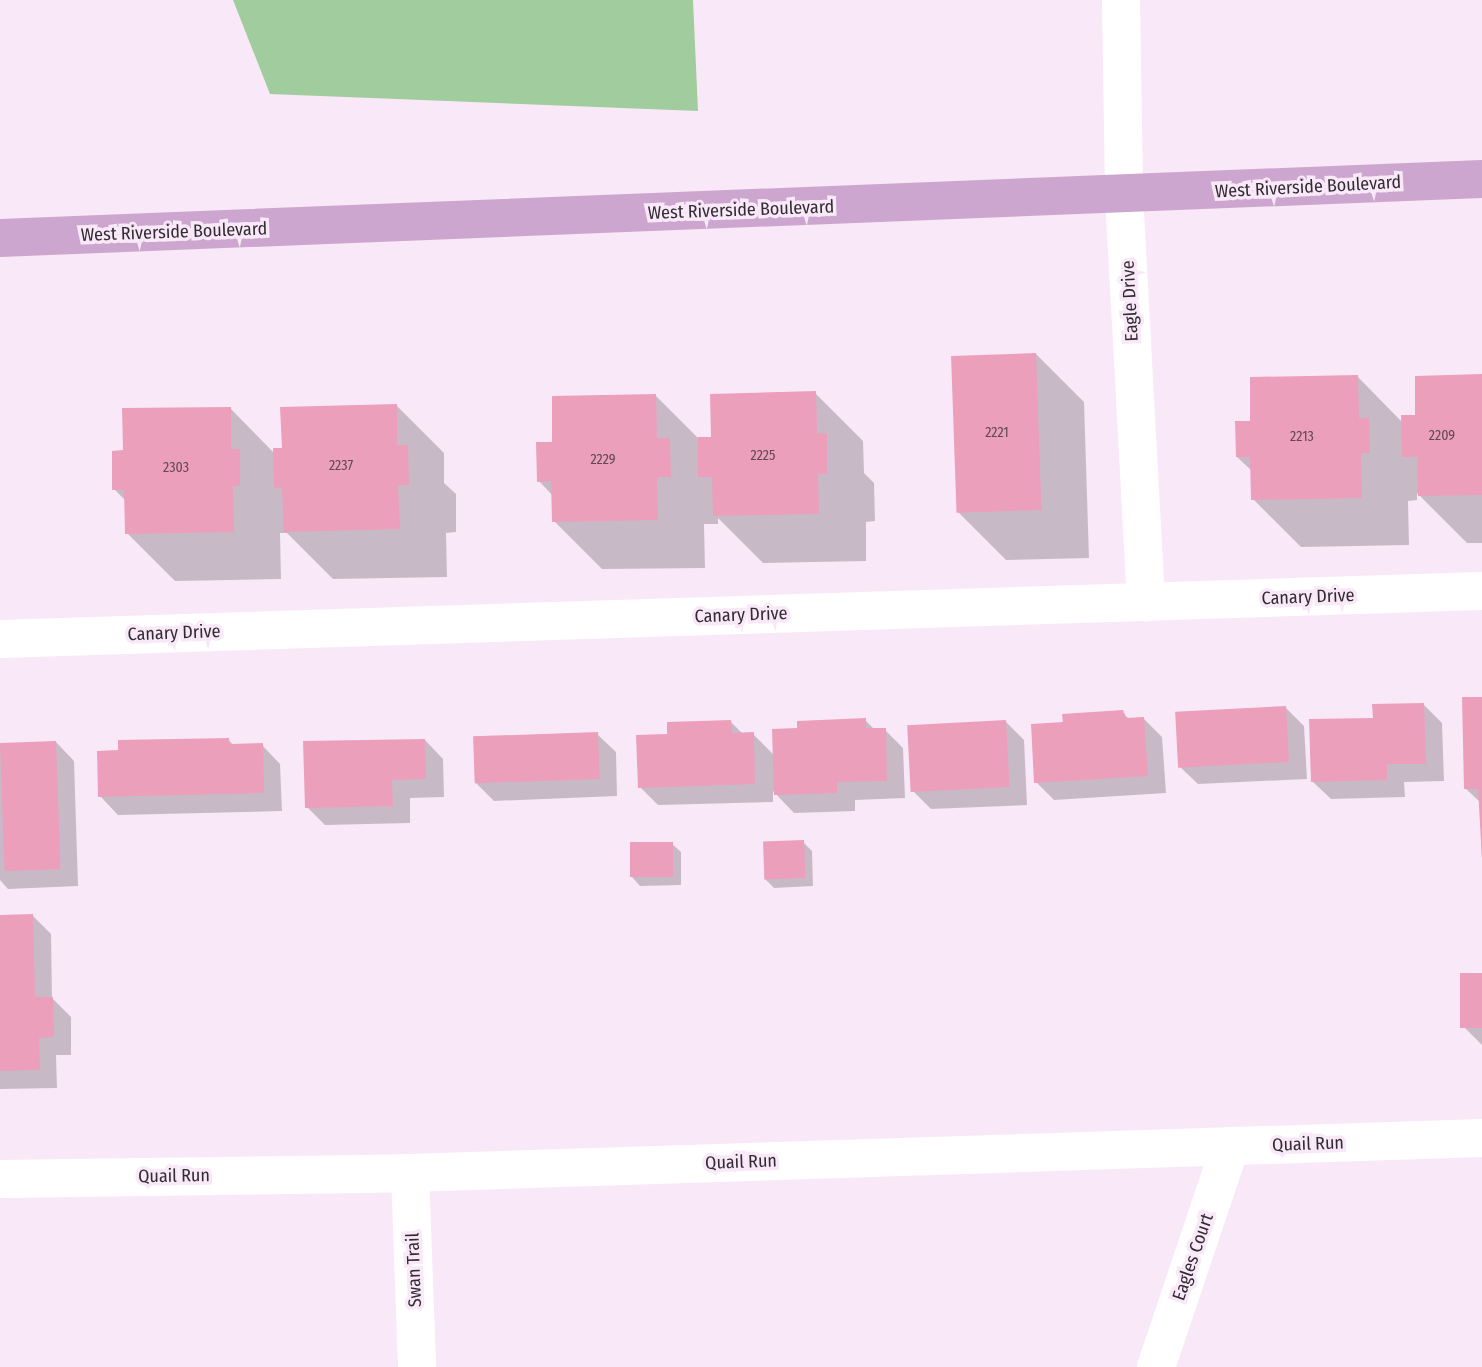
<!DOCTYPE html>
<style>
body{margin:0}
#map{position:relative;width:1482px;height:1367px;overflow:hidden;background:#f9e9f8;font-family:"Fira Sans Condensed",sans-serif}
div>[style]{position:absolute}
.green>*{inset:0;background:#a1cc9e}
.shadow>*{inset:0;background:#0003}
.building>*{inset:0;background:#ec9fbb;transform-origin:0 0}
.minor>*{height:38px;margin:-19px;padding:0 19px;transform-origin:19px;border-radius:19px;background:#fff}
.primary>*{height:38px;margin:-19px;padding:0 19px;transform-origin:19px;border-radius:19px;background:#cda6d0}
span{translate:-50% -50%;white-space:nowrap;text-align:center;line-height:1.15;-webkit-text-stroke:7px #f9e9f8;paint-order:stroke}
.number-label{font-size:14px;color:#604954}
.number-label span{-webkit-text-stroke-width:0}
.street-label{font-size:18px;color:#322c32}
</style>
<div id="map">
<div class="green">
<div style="clip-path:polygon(233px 0,693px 0,698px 111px,270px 94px)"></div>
</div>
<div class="shadow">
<div style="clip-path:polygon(1036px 354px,1084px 402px,1089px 558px,1006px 560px,958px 512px)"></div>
<div style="clip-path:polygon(1357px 376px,1403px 423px,1482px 376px,1482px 543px,1467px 543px,1417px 493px,1417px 500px,1408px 501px,1409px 545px,1301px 547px,1253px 499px,1252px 471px,1237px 457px,1252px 423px)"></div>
<div style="clip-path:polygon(815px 393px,863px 441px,864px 473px,874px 483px,875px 521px,866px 522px,866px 561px,763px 563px,718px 518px,718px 524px,704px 524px,705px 568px,602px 569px,554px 521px,553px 496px,539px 481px,554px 444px,656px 396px,699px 439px,712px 439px)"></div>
<div style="clip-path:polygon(396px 405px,444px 453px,444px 483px,456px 494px,456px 532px,446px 533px,447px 577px,333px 579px,287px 533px,280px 533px,281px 579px,175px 581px,127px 533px,126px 501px,114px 489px,125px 452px,230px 408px,274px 453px)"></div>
<div style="clip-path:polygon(1482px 699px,1482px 859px,1480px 802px,1466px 789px)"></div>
<div style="clip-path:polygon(1424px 705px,1442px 723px,1444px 781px,1404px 782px,1405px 797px,1331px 799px,1312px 781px,1374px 719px)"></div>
<div style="clip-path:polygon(1286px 708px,1304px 726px,1307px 779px,1198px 784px,1179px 766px)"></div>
<div style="clip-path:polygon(1122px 712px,1130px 720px,1144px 719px,1162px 737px,1166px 793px,1054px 800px,1036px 782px,1065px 724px)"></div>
<div style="clip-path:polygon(865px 720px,875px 730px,885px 730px,903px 748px,905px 798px,855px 800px,855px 811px,794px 813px,773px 791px,773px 802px,658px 805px,640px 787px,669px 735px,731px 722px,743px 734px,753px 734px,775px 756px,799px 730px)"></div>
<div style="clip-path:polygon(1005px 721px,1024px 740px,1027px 805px,931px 809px,913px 791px)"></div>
<div style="clip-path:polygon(597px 734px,616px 752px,617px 796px,494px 801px,476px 783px)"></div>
<div style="clip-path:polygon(228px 739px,234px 746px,262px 745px,280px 764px,282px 811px,118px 815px,100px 796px,120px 752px)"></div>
<div style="clip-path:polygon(425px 740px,443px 759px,444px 797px,410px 798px,410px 823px,325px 825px,307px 807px)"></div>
<div style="clip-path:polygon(56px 742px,74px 761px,78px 886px,8px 889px,0 880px,0 744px)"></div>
<div style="clip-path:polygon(803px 842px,812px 851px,813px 886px,774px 888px,765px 879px)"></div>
<div style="clip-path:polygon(672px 844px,681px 852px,681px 885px,640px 886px,632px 877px)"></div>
<div style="clip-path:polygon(32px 915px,51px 934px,52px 998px,71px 1017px,71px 1055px,56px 1055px,57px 1088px,0 1089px,0 916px)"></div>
<div style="clip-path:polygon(1482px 975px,1482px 1045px,1465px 1028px)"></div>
</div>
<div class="building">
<div style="left:1036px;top:353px;width:157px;height:85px;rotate:88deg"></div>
<div style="clip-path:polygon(1482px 374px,1482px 495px,1418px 496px,1417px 457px,1402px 457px,1401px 415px,1415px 415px,1415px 376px)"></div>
<div style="clip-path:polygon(1358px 375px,1359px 418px,1369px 418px,1370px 453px,1361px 453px,1362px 498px,1251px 500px,1250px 457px,1236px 457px,1235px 421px,1250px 421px,1250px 377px)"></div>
<div style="clip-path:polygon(816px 391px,817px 434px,827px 433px,827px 474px,818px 474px,819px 514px,713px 516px,712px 477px,698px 477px,698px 437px,711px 437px,710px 394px)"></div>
<div style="clip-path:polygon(656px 394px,657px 438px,670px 438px,671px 477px,657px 477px,658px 520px,552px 522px,551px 481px,537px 482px,536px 442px,552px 442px,552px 396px)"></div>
<div style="clip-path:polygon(397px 404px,397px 445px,408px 445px,409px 485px,398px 485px,400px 529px,284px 532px,282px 487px,274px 488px,273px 448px,282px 448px,280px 407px)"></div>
<div style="clip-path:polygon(231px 407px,231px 449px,240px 449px,240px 486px,233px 486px,234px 532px,125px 534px,124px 490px,112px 490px,112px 451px,123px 450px,122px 408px)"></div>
<div style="clip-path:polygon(1462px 697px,1482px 697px,1482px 859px,1478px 789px,1464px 789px)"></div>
<div style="clip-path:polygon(1424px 703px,1426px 764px,1387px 764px,1387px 780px,1311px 782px,1309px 719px,1373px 718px,1372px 704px)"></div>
<div style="left:1286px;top:706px;width:56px;height:111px;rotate:87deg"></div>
<div style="clip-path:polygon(1123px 710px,1126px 718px,1144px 717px,1148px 776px,1034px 783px,1031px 724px,1063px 722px,1062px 714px)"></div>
<div style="clip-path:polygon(866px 718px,866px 728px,886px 728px,887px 781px,837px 782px,837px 793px,774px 795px,772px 729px,797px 728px,797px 721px)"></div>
<div style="clip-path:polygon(731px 720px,732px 733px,754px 732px,755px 784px,638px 788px,636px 735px,667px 734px,667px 722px)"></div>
<div style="left:1006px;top:720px;width:67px;height:99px;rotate:87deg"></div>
<div style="left:598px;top:732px;width:47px;height:125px;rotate:88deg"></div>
<div style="clip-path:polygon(229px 738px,229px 744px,263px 743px,264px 793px,98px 797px,97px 751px,118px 750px,118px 740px)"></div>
<div style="clip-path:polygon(425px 739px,426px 779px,392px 780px,393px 806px,305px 808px,303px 741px)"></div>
<div style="left:56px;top:741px;width:128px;height:56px;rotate:88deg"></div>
<div style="left:804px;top:840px;width:38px;height:41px;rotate:88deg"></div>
<div style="left:630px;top:842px;width:43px;height:35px"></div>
<div style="clip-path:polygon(33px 914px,35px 997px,53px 997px,54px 1037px,39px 1038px,40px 1070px,0 1071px,0 915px)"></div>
<div style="left:1482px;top:973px;width:55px;height:22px;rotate:90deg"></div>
</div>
<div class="minor">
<div style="left:1121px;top:0;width:195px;rotate:89.1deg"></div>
<div style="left:1124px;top:195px;width:408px;rotate:86.9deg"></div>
<div style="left:0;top:639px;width:1483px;rotate:-1.86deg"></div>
<div style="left:410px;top:1173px;width:194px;rotate:87.9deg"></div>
<div style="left:0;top:1179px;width:410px;rotate:-0.8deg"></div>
<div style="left:410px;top:1173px;width:1073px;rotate:-1.87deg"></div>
<div style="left:1156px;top:1367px;width:232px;rotate:-71.4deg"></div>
</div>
<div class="primary">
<div style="left:0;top:238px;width:1483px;rotate:-2.28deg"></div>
</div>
<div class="number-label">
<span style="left:997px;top:433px">2221</span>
<span style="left:1442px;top:436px">2209</span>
<span style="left:1302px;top:437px">2213</span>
<span style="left:763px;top:456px">2225</span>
<span style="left:603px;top:460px">2229</span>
<span style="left:341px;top:466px">2237</span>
<span style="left:176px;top:468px">2303</span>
</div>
<div class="street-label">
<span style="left:1308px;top:187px;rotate:-3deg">West Riverside Boulevard</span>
<span style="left:741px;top:210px;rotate:-2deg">West Riverside Boulevard</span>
<span style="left:174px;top:232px;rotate:-2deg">West Riverside Boulevard</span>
<span style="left:1130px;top:301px;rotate:-93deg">Eagle Drive</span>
<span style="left:1308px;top:597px;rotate:-2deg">Canary Drive</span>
<span style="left:741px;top:615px;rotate:-2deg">Canary Drive</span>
<span style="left:174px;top:633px;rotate:-2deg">Canary Drive</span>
<span style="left:1308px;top:1144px;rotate:-2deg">Quail Run</span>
<span style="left:741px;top:1162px;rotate:-2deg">Quail Run</span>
<span style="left:174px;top:1176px;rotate:-1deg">Quail Run</span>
<span style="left:1193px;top:1257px;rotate:-71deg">Eagles Court</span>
<span style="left:414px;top:1270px;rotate:-92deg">Swan Trail</span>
</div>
</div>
